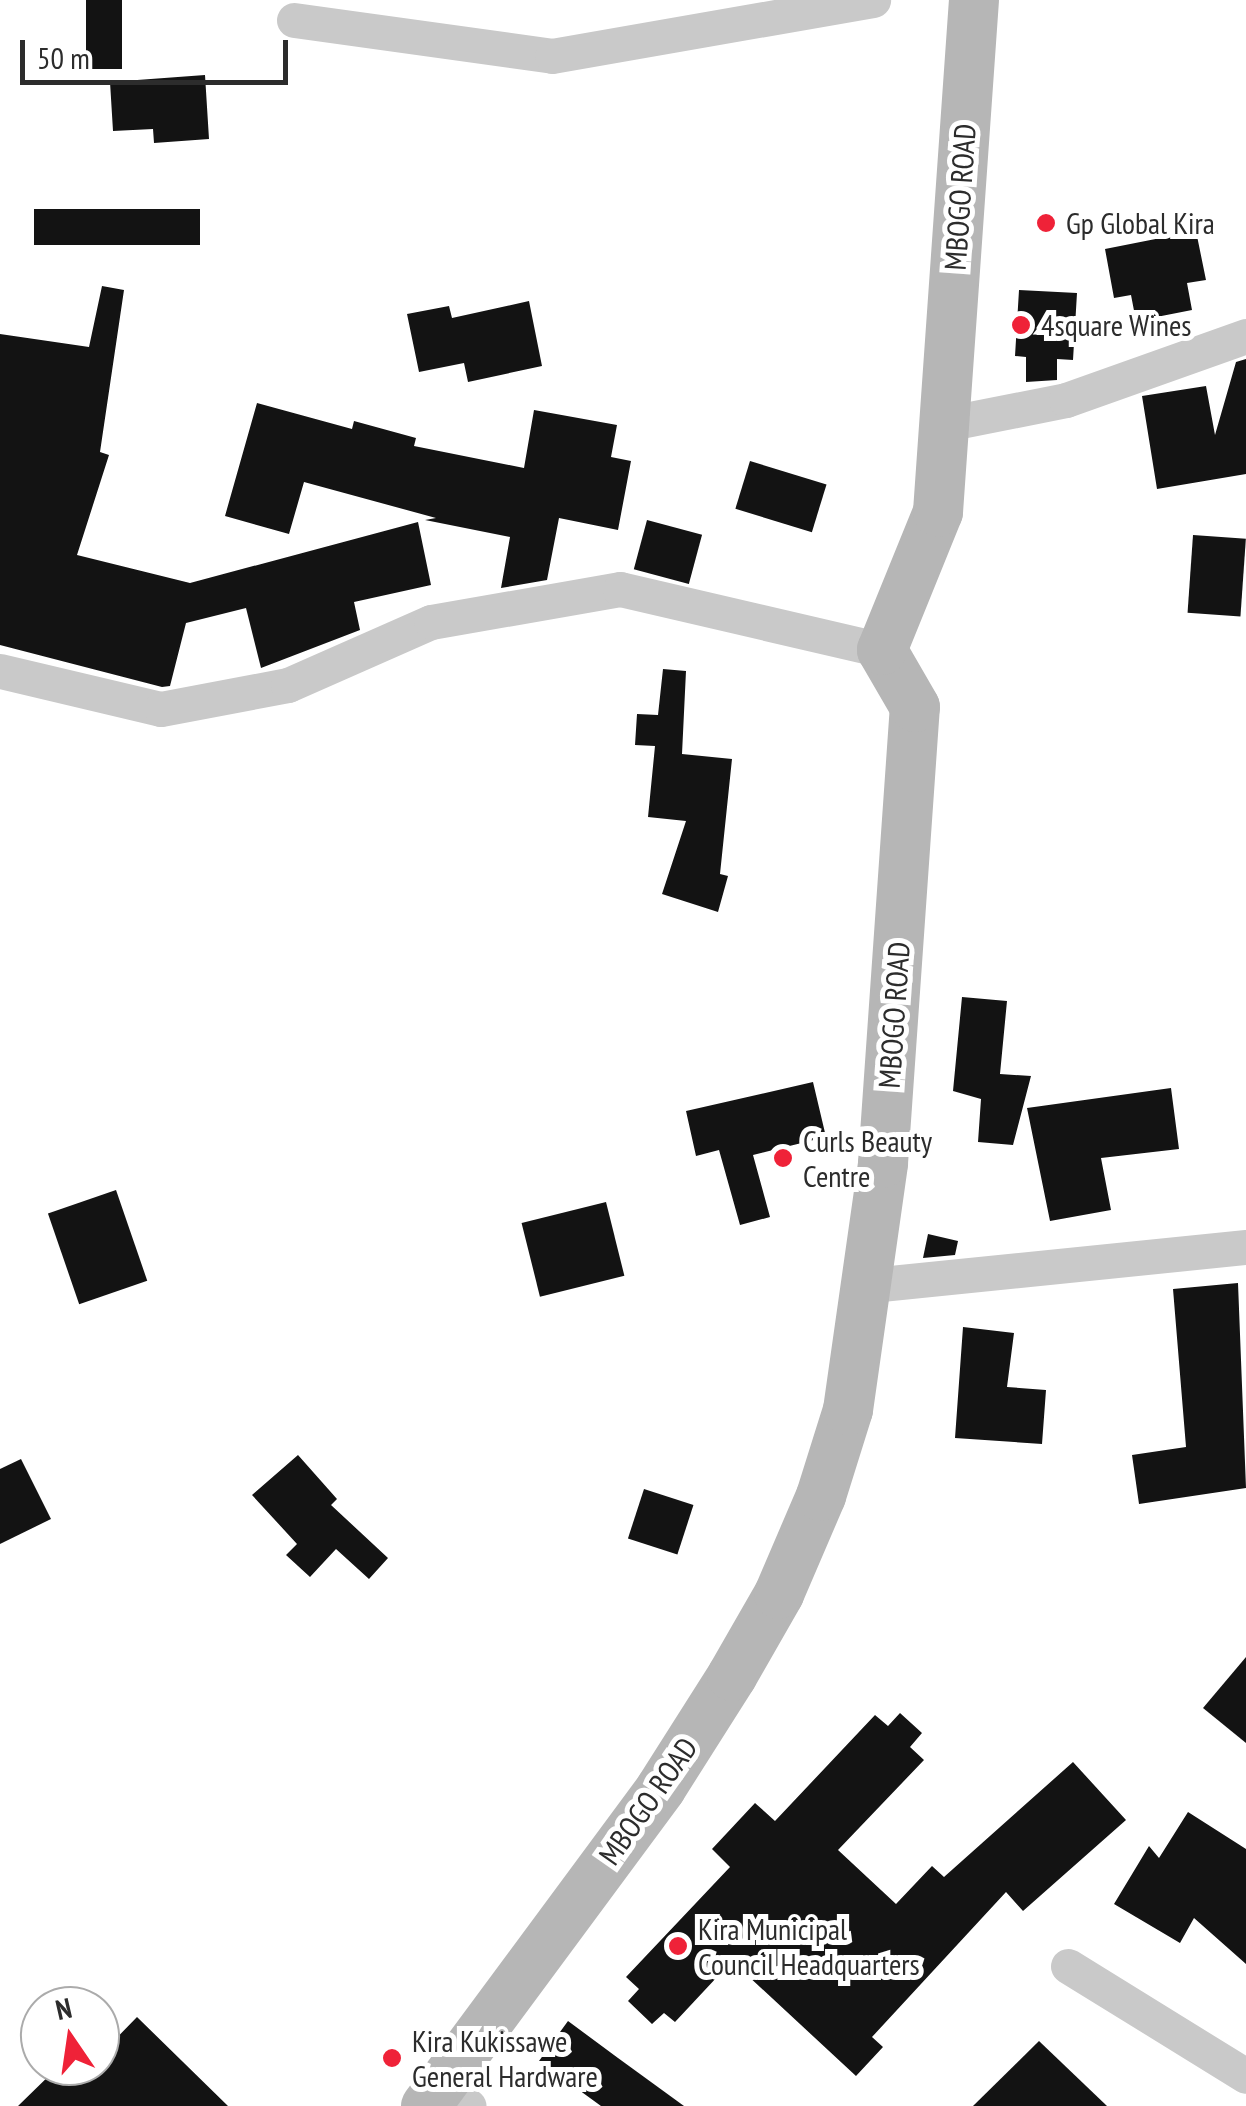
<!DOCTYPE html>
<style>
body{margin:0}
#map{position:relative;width:1246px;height:2106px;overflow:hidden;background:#fff;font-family:"PT Sans Narrow",sans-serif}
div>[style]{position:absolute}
.building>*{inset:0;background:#131313;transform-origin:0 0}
.minor>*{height:35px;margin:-17.5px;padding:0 17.5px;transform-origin:17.5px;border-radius:17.5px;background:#c9c9c9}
.secondary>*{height:50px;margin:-25px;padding:0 25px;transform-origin:25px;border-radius:25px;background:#b6b6b6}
.dots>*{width:28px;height:28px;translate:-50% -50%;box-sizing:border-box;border:5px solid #fff;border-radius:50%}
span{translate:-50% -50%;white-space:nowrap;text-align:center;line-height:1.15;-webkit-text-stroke:10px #fff;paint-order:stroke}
.street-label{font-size:30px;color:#2c2c2c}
.poi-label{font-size:30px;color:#2c2c2c}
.left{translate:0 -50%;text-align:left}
.north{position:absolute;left:20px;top:1986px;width:100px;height:100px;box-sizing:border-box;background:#fff;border:2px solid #ababab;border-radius:50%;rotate:347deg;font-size:28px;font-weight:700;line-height:40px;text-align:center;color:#2c2c2c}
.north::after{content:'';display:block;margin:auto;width:35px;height:45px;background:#ef2238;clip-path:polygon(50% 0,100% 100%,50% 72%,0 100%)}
.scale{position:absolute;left:20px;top:40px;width:268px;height:45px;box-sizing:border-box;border:5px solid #2c2c2c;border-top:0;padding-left:12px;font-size:30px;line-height:35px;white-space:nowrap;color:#2c2c2c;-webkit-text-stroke:8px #fff;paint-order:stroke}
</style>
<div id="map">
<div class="building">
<div style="left:86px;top:0;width:36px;height:69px"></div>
<div style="clip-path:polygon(205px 75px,209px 139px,154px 143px,153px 129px,113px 131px,110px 82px)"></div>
<div style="left:34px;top:209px;width:166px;height:36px"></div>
<div style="clip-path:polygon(1196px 231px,1206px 280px,1187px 283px,1192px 310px,1136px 321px,1131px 295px,1114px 298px,1105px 249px)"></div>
<div style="clip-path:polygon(102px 286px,124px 290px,100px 452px,109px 455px,77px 555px,190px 583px,418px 522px,431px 585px,354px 602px,360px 630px,261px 668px,246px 608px,186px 623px,170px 686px,162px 687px,0 645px,0 334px,89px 347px)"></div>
<div style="clip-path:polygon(1019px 290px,1077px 293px,1073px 360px,1057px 359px,1057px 380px,1026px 382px,1026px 357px,1015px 356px)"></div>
<div style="clip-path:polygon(529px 301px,542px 366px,468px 382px,464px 363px,419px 372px,407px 314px,449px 306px,452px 318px)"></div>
<div style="clip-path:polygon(1246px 359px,1246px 474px,1157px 489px,1142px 396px,1206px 386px,1215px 435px,1236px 362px)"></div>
<div style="clip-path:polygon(257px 403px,352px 429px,354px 421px,416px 438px,414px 446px,524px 468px,534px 410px,617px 425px,611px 457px,631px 461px,618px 530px,559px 518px,547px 580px,501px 588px,510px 537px,425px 520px,436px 518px,304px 482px,289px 534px,225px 516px)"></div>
<div style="left:750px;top:461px;width:80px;height:50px;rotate:17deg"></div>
<div style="left:647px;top:520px;width:57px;height:51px;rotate:15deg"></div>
<div style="left:1193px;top:535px;width:53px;height:78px;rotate:4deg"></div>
<div style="clip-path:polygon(663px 669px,686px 671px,682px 754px,732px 759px,720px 874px,728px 876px,718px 912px,662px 894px,686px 821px,648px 817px,655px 746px,635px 745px,637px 714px,658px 715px)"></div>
<div style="clip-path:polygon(962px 997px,1007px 1001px,1000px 1074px,1031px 1076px,1013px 1145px,978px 1142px,981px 1099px,953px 1091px)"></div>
<div style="clip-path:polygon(813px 1082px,826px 1137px,753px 1155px,770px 1217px,740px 1225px,719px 1150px,696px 1156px,686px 1111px)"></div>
<div style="clip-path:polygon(1171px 1088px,1179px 1149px,1101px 1158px,1111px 1210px,1050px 1221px,1027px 1108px)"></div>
<div style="left:116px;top:1190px;width:96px;height:72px;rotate:71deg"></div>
<div style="left:606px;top:1202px;width:76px;height:87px;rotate:76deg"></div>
<div style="clip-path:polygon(928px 1234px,958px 1241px,955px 1255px,923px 1258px)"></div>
<div style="clip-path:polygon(1238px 1283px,1246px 1488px,1139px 1504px,1132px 1455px,1186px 1447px,1173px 1289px)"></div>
<div style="clip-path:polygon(963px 1327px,1014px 1333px,1007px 1387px,1046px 1390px,1042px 1444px,955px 1438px)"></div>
<div style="clip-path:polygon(298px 1455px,337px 1499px,331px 1505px,388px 1558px,369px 1579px,336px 1549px,310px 1577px,286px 1555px,297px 1544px,252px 1495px)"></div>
<div style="clip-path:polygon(21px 1459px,51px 1519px,0 1544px,0 1469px)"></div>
<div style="left:644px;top:1489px;width:52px;height:52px;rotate:18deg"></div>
<div style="clip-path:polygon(1246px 1657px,1246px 1743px,1203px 1708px)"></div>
<div style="clip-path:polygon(900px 1713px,922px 1733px,910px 1747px,924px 1760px,838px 1850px,896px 1904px,932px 1866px,944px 1877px,1073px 1762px,1126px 1820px,1023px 1911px,1006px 1892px,872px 2037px,883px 2047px,856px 2076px,732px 1961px,675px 2022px,664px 2013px,652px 2024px,628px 2001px,639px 1989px,626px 1977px,730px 1867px,712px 1849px,755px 1803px,775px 1821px,875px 1715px,888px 1726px)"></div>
<div style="clip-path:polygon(1188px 1812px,1246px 1849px,1246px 1964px,1194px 1918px,1180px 1943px,1114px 1904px,1149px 1846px,1159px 1858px)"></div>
<div style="clip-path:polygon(137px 2017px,228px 2106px,18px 2106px,59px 2066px,100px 2066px,100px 2055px)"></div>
<div style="clip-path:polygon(568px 2021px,618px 2058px,684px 2106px,601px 2106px,539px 2061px)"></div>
<div style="clip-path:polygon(1039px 2041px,1107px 2106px,973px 2106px)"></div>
</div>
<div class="minor">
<div style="left:294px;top:20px;width:260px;rotate:7.9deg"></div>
<div style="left:552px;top:56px;width:326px;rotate:-9.9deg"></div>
<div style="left:945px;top:424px;width:123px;rotate:-11.2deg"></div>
<div style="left:1066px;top:400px;width:191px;rotate:-19.6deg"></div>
<div style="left:0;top:671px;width:165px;rotate:13.3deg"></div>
<div style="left:161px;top:709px;width:129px;rotate:-10.7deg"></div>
<div style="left:288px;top:685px;width:156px;rotate:-23.8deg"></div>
<div style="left:431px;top:622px;width:192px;rotate:-9.9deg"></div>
<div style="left:620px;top:589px;width:269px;rotate:13.1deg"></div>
<div style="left:871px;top:1285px;width:377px;rotate:-5.8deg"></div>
<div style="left:1068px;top:1966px;width:209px;rotate:31.7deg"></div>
<div style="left:442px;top:2088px;width:32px;rotate:34deg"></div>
</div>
<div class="secondary">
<div style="left:426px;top:2106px;width:395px;rotate:-53.5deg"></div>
<div style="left:661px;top:1788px;width:133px;rotate:-57.6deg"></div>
<div style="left:732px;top:1676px;width:95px;rotate:-60.2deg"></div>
<div style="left:779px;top:1594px;width:107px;rotate:-66.8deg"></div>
<div style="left:821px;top:1496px;width:90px;rotate:-72.6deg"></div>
<div style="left:848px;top:1410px;width:249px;rotate:-81.9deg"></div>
<div style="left:883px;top:1163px;width:457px;rotate:-86deg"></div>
<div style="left:915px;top:707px;width:66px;rotate:-120.1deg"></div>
<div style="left:882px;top:650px;width:149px;rotate:-67.9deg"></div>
<div style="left:938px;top:512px;width:513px;rotate:-85.98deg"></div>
</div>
<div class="dots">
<div style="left:1046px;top:223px;background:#ef2238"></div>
<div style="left:1021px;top:325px;background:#ef2238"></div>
<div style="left:783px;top:1158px;background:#ef2238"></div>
<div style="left:678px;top:1946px;background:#ef2238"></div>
<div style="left:392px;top:2058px;background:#ef2238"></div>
</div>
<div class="street-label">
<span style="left:960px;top:197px;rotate:-86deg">MBOGO ROAD</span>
<span style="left:894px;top:1015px;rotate:-86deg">MBOGO ROAD</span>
<span style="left:648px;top:1801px;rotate:-55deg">MBOGO ROAD</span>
</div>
<div class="poi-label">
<span class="left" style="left:1066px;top:223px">Gp Global Kira</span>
<span class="left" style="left:1041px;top:325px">4square Wines</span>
<span class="left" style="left:803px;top:1158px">Curls Beauty<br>Centre</span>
<span class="left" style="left:698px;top:1946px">Kira Municipal<br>Council Headquarters</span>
<span class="left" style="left:412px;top:2058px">Kira Kukissawe<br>General Hardware</span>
</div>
<div class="north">N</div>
<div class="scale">50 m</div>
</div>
